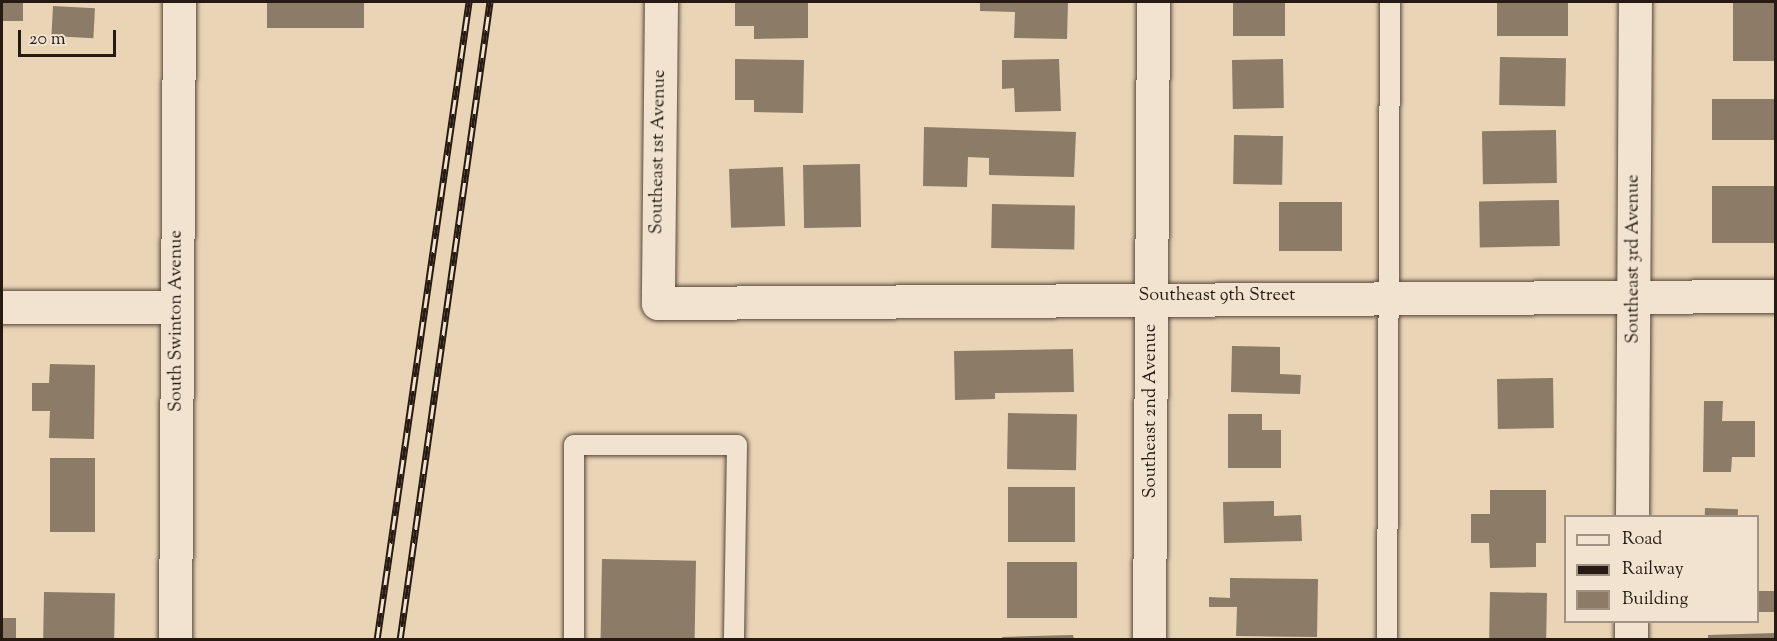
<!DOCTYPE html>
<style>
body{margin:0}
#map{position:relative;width:1777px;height:641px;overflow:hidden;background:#e9d4b6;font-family:"Sorts Mill Goudy",serif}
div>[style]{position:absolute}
.building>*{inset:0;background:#8b7b67;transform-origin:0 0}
.roads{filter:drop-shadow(0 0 2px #57483b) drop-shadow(0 0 2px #57483b)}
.lane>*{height:20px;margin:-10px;padding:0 10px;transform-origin:10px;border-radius:10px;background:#f1e3d0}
.street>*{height:33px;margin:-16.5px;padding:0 16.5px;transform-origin:16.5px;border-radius:16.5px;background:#f1e3d0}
.secondary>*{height:33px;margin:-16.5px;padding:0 16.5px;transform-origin:16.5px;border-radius:16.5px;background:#f1e3d0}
.rail>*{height:7px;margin-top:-3.5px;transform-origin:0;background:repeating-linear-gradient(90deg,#f1e3d0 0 14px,#261a12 0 28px);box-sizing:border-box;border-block:2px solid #261a12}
span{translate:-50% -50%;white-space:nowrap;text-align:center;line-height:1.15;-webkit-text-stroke:4.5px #f1e3d0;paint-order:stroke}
.street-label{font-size:18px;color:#261a12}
.frame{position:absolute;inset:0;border:3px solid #261a12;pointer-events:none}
.legend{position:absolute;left:1564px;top:515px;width:195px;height:108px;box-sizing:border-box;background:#f1e3d0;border:2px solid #a09384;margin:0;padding:8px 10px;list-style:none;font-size:18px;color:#261a12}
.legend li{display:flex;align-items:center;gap:12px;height:30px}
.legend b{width:30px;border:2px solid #a09384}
.scale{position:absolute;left:18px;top:30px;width:98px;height:27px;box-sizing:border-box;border:3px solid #261a12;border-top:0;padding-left:8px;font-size:18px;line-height:21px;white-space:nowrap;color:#261a12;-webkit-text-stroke:4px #f1e3d0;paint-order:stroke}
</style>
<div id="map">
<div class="building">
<div style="left:2px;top:2px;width:21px;height:19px"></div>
<div style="left:267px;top:2px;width:97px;height:26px"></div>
<div style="clip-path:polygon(735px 2px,808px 2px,808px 38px,754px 39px,754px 26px,735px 26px)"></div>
<div style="clip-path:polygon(980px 2px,1068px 2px,1067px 39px,1014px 38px,1015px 12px,980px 11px)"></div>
<div style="left:1233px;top:2px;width:52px;height:34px"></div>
<div style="left:1497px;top:2px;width:71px;height:34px"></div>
<div style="left:1733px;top:2px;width:41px;height:59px"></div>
<div style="left:53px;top:6px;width:42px;height:30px;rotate:3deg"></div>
<div style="left:1500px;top:57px;width:66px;height:48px;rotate:1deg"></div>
<div style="clip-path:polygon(735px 59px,804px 60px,803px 113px,754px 112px,754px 100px,735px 100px)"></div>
<div style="clip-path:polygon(1059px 59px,1061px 111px,1015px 112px,1014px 88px,1002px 89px,1002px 60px)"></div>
<div style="left:1283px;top:59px;width:49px;height:51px;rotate:89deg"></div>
<div style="left:1776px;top:99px;width:41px;height:64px;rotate:90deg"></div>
<div style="clip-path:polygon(924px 127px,1076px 132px,1074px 177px,989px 175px,989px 158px,968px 157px,967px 187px,923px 186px)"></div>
<div style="left:1556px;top:130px;width:53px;height:74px;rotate:89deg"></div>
<div style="left:1234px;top:135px;width:49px;height:49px;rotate:1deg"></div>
<div style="left:860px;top:164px;width:63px;height:57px;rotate:89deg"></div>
<div style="left:783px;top:167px;width:59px;height:54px;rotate:88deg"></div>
<div style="left:1712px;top:186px;width:64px;height:57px"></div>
<div style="left:1559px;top:200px;width:46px;height:80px;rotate:89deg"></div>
<div style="left:1279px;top:202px;width:63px;height:49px"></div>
<div style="left:992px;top:204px;width:83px;height:44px;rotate:1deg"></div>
<div style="clip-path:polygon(1232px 346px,1280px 347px,1280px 374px,1301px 375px,1300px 394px,1231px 392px)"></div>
<div style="clip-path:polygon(1073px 349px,1074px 392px,995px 393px,995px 399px,955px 400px,954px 351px)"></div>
<div style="clip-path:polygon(50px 364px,95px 365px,94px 439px,49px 438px,50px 411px,32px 411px,32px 383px,49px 383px)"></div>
<div style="left:1553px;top:378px;width:50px;height:56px;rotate:89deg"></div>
<div style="clip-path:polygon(1704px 401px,1723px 401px,1722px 421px,1755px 421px,1755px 457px,1732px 457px,1731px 472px,1703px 472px)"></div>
<div style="left:1008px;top:413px;width:69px;height:56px;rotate:1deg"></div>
<div style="clip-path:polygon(1228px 414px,1262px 414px,1262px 430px,1281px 430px,1281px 468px,1228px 468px)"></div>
<div style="left:50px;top:458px;width:45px;height:74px"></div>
<div style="left:1008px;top:487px;width:67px;height:55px"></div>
<div style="clip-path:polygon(1490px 490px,1546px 490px,1546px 543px,1536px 543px,1536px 567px,1490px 568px,1489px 543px,1471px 543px,1471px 514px,1490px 514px)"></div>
<div style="clip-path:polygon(1274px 501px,1274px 516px,1301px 515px,1302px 541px,1224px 543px,1223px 502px)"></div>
<div style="left:1705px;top:508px;width:33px;height:8px;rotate:2deg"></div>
<div style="left:602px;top:559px;width:94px;height:81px;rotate:1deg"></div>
<div style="left:1007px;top:562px;width:70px;height:56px"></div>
<div style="clip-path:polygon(1230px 578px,1318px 579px,1317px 637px,1236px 636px,1237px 607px,1209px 607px,1209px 597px,1230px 598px)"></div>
<div style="left:1758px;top:591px;width:18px;height:21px"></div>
<div style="left:44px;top:592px;width:71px;height:48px;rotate:1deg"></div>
<div style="left:1490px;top:592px;width:57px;height:48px;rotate:1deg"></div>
<div style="left:2px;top:618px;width:14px;height:22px"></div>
<div style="clip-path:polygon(1776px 633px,1776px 640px,1708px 640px,1708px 635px)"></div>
<div style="clip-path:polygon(1073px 635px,1074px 640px,1003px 640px,1002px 637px)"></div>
</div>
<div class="roads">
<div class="lane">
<div style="left:574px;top:640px;width:195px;rotate:-90deg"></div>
<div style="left:574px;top:445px;width:163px"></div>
<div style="left:737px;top:445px;width:195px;rotate:90.9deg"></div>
<div style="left:1387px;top:640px;width:638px;rotate:-89.73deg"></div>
</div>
<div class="street">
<div style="left:661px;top:2px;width:301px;rotate:90.6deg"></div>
<div style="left:658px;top:303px;width:1118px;rotate:-0.36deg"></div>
<div style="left:2px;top:307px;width:175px"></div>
<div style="left:1632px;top:516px;width:514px;rotate:-89.67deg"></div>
<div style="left:1149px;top:640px;width:638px;rotate:-89.64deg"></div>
<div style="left:1631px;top:640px;width:18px;rotate:-90deg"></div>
</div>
<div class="secondary">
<div style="left:175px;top:640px;width:638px;rotate:-89.64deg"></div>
</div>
</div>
<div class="rail">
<div style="left:377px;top:640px;width:645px;rotate:-81.79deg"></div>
<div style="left:400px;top:640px;width:644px;rotate:-81.97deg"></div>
</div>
<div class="street-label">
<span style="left:659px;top:152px;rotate:-89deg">Southeast 1st Avenue</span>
<span style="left:1634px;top:259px;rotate:-90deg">Southeast 3rd Avenue</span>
<span style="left:1217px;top:296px">Southeast 9th Street</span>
<span style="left:177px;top:321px;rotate:-90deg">South Swinton Avenue</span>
<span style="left:1151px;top:411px;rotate:-90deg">Southeast 2nd Avenue</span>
</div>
<div class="frame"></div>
<ul class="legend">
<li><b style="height:8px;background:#f1e3d0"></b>Road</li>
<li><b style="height:8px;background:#261a12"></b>Railway</li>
<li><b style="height:16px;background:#8b7b67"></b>Building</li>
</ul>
<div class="scale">20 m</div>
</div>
